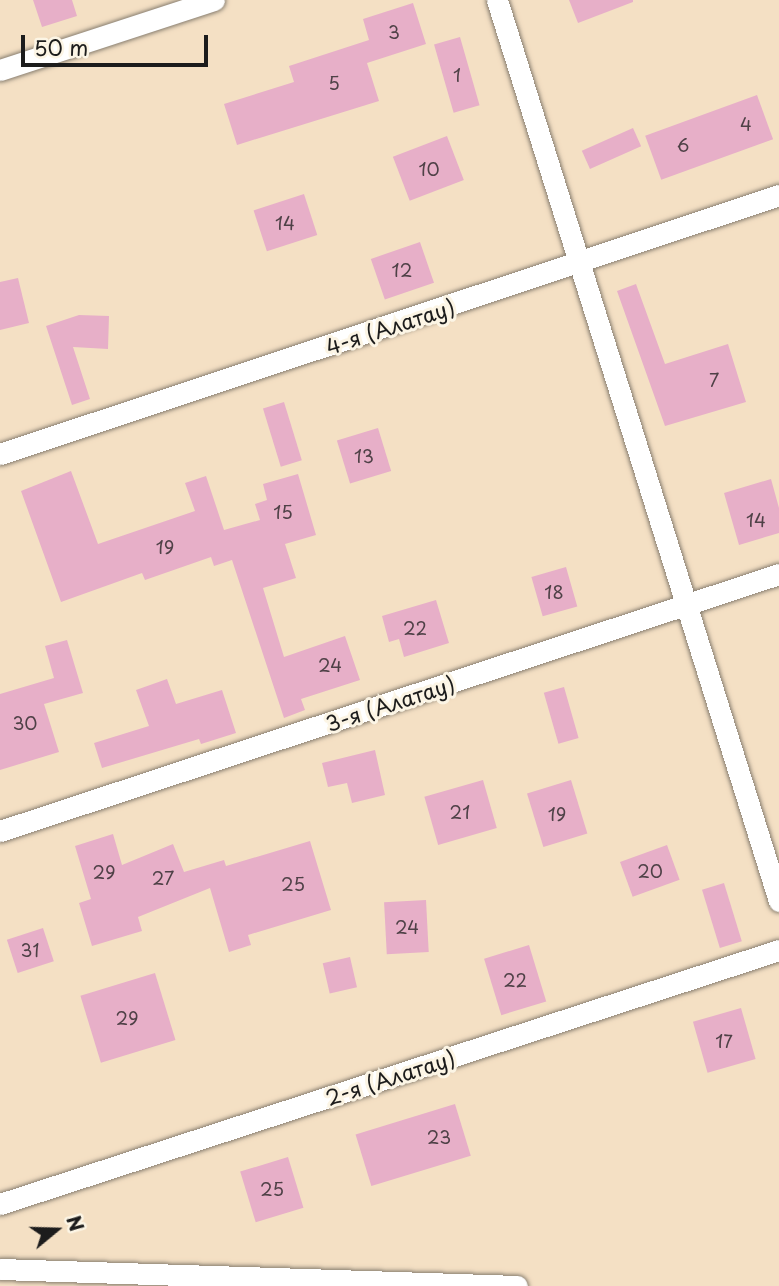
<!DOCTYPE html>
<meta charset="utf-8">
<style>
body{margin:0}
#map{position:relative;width:779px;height:1286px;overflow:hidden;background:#f4e0c4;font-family:"Playpen Sans",sans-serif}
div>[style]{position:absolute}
.building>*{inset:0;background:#e7afc8;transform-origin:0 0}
.roads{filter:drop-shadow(0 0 2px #887e70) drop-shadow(0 0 2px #887e70)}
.street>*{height:21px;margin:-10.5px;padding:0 10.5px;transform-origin:10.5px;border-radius:10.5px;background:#fff}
span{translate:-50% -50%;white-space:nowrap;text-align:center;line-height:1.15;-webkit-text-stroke:6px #fcf5e5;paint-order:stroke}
.number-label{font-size:18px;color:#4f4147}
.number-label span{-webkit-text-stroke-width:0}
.street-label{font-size:21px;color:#1c1c1c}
.north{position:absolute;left:21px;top:1195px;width:70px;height:70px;-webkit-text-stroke:5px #fcf5e5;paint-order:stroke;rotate:71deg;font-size:19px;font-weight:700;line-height:28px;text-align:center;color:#1c1c1c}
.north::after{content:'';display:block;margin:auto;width:24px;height:32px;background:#1c1c1c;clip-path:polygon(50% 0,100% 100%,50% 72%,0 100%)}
.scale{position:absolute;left:21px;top:35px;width:187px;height:32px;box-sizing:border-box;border:4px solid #1c1c1c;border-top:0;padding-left:9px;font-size:21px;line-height:24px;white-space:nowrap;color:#1c1c1c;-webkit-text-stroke:5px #fcf5e5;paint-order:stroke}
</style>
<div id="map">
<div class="building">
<div style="clip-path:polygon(33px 0,72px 0,77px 16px,42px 27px)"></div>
<div style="clip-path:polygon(569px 0,633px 0,633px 2px,578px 23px)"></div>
<div style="clip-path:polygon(413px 3px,426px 44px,367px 63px,379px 101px,237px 145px,224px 104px,294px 82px,289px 66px,369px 40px,363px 19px)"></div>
<div style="left:460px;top:37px;width:71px;height:27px;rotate:74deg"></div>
<div style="left:757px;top:95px;width:47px;height:119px;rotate:70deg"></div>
<div style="left:633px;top:128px;width:20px;height:56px;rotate:66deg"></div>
<div style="left:447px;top:136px;width:47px;height:58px;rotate:69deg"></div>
<div style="left:304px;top:194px;width:43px;height:53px;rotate:72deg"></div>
<div style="left:420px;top:242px;width:43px;height:52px;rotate:71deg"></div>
<div style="clip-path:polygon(18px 278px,29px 323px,0 330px,0 282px)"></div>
<div style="clip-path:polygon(636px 284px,665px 364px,728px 344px,746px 402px,665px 426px,617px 291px)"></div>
<div style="clip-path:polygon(79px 315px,109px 316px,108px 349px,73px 347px,90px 399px,72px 405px,46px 326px)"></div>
<div style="left:284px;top:402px;width:61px;height:22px;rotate:73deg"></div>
<div style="left:378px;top:428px;width:45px;height:43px;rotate:73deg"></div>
<div style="clip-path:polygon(71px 471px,98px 544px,195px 511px,185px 483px,206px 476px,224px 530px,260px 520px,255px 504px,267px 500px,263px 484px,298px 474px,316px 535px,285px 544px,296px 578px,263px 588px,284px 657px,345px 636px,360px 680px,301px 699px,305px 710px,284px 718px,232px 560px,214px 566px,211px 557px,145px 580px,142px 573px,61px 602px,21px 491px)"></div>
<div style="clip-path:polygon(771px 479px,779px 508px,779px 533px,739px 545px,724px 493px)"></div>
<div style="left:566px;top:567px;width:41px;height:36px;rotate:74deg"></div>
<div style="clip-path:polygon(436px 600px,449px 643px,404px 657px,399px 639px,389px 642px,382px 616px)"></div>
<div style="clip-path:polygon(67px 640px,83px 693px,44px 704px,59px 752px,0 770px,0 694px,54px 678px,45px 646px)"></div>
<div style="clip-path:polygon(167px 679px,176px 704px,222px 690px,236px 733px,201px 744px,199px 739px,102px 768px,94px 743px,149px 726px,136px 690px)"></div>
<div style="left:564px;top:687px;width:53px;height:21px;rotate:74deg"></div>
<div style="clip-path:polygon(375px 750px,385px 795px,352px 803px,347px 783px,328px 787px,322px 763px)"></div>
<div style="left:483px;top:780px;width:50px;height:61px;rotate:74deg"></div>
<div style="left:571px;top:780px;width:56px;height:46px;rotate:73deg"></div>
<div style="clip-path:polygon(113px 834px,122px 865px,173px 844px,184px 872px,224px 860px,226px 866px,310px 841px,331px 910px,248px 935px,251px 945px,229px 952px,210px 888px,138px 917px,142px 931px,92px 946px,79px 903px,91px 899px,75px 846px)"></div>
<div style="left:667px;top:845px;width:37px;height:50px;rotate:70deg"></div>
<div style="left:724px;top:883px;width:61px;height:23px;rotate:73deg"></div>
<div style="left:426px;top:900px;width:52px;height:42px;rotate:87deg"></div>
<div style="left:43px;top:928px;width:35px;height:38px;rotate:72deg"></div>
<div style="left:529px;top:945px;width:59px;height:47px;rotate:73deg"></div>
<div style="left:350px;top:957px;width:31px;height:28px;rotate:77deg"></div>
<div style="left:155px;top:973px;width:70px;height:78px;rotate:73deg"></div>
<div style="left:741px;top:1008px;width:53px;height:50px;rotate:74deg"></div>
<div style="left:455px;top:1104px;width:54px;height:104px;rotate:73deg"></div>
<div style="left:288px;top:1157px;width:53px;height:50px;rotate:73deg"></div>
</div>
<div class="roads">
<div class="street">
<div style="left:497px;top:0;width:944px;rotate:72.62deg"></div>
<div style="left:0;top:70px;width:225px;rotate:-18.1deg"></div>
<div style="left:0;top:454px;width:821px;rotate:-18.39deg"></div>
<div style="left:0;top:831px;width:820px;rotate:-18.26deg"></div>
<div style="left:0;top:1204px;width:819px;rotate:-18.06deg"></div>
<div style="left:0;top:1269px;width:517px;rotate:1.88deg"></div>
</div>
</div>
<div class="number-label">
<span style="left:394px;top:32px">3</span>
<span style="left:457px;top:75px">1</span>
<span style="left:334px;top:83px">5</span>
<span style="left:746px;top:124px">4</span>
<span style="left:683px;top:145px">6</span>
<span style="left:429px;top:169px">10</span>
<span style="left:285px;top:223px">14</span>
<span style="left:402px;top:270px">12</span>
<span style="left:714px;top:380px">7</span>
<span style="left:364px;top:456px">13</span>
<span style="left:283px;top:512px">15</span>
<span style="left:756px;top:520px">14</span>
<span style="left:165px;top:547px">19</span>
<span style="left:554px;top:592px">18</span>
<span style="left:415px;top:628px">22</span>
<span style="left:330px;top:665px">24</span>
<span style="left:25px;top:723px">30</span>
<span style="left:460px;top:812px">21</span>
<span style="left:557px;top:814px">19</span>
<span style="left:650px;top:871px">20</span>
<span style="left:104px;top:872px">29</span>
<span style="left:163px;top:878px">27</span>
<span style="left:293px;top:884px">25</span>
<span style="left:407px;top:927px">24</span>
<span style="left:30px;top:950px">31</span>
<span style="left:515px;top:980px">22</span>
<span style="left:127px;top:1018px">29</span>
<span style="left:724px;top:1041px">17</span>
<span style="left:439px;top:1137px">23</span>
<span style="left:272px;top:1189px">25</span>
</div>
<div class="street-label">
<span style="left:390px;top:326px;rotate:-18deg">4-я (Алатау)</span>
<span style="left:390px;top:703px;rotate:-18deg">3-я (Алатау)</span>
<span style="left:390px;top:1077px;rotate:-18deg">2-я (Алатау)</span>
</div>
<div class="north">N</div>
<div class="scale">50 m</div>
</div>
